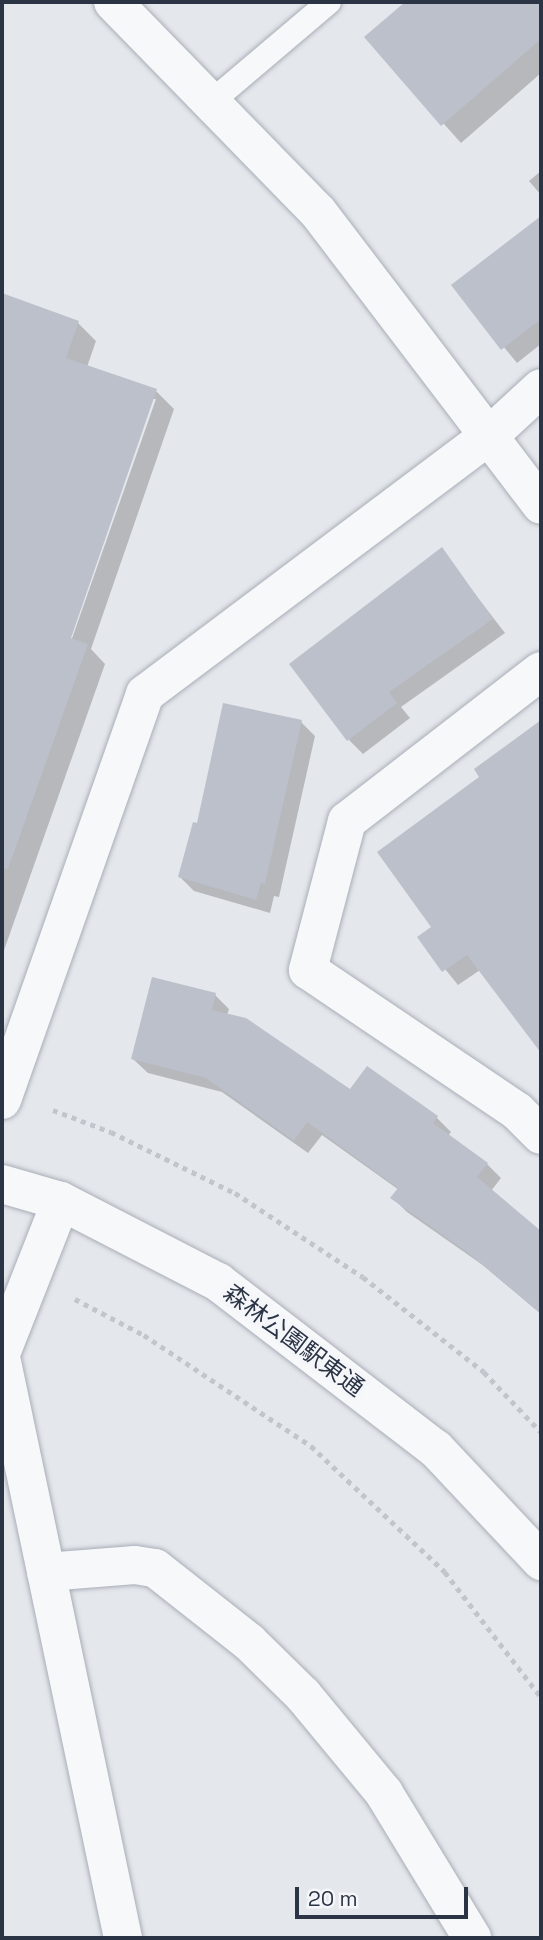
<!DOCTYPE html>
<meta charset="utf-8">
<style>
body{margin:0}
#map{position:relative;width:543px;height:1940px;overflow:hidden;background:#e4e7ec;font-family:"Space Grotesk","Noto Sans JP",sans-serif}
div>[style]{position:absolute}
.shadow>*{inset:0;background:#0003}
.building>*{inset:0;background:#bbc0ca}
.path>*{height:4.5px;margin-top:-2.25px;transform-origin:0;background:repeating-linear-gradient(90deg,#c2c5cb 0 5px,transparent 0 10px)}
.roads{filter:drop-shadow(0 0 2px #a9aeb7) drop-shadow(0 0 2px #a9aeb7)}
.service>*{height:24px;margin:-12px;padding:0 12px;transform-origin:12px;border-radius:12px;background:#f7f8fa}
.minor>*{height:38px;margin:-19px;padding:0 19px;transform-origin:19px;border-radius:19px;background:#f7f8fa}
.tertiary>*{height:38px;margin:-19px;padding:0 19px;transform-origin:19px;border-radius:19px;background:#f7f8fa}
span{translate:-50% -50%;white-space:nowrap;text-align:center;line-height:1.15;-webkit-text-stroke:7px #f4f6f9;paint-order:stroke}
.street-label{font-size:24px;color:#2b3445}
.frame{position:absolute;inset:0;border:4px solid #2b3445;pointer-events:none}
.scale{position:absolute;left:295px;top:1887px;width:173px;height:32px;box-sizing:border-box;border:4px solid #2b3445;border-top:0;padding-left:9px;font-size:21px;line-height:24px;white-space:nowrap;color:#2b3445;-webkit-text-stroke:5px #f4f6f9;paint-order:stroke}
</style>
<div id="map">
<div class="shadow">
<div style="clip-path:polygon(407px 2px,541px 2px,541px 73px,461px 143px,366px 37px)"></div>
<div style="clip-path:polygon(541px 171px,541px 195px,529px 181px)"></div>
<div style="clip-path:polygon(541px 218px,541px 344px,517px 363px,453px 285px)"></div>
<div style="clip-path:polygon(evenodd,2px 295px,78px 323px,96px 341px,87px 367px,156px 391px,174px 409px,91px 649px,105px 664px,2px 956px,2px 295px,152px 399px,156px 399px,69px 647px,66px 646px,152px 399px)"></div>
<div style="clip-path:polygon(441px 550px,505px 633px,401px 707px,410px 718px,363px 754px,349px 740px)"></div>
<div style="clip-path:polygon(301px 722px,315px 736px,279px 897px,274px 896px,270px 913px,194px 891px,180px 877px)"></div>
<div style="clip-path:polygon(540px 723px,541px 725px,541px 1050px,480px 970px,458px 985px,419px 937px,434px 927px,482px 777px)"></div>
<div style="clip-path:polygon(215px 995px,229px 1009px,227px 1015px,350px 1092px,367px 1068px,437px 1118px,451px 1132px,448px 1136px,487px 1164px,501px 1178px,491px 1191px,541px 1233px,541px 1314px,484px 1266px,407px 1212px,393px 1198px,399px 1190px,322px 1135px,308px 1153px,222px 1092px,148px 1073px,133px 1059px)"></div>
</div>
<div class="building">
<div style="clip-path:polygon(405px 2px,541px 2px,541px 39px,441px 126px,364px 37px)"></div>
<div style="clip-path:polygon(541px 216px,541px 319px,501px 350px,451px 285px)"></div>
<div style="clip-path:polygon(2px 293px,79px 321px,66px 358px,157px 389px,71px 638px,88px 644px,8px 869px,2px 868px)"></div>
<div style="clip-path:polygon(442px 547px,493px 619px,389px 692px,397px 703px,347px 741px,289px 664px)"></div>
<div style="clip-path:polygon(223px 703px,302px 720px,265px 884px,261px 883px,256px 900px,178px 877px,193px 822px,197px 823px)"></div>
<div style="clip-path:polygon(541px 720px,541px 1053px,467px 955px,442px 972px,417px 937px,431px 927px,377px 852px,479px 777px,474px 769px)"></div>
<div style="clip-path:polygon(152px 977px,216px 993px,212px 1010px,246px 1018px,350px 1089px,367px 1066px,438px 1116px,433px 1123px,488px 1163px,477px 1177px,541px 1231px,541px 1314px,467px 1252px,390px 1198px,398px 1188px,307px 1122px,294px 1141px,206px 1078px,131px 1059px)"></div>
</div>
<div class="path">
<div style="left:53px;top:1110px;width:62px;rotate:20.8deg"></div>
<div style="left:111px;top:1132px;width:138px;rotate:26.2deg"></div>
<div style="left:235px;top:1193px;width:153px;rotate:33.3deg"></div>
<div style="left:363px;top:1277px;width:154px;rotate:38.1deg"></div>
<div style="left:484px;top:1372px;width:83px;rotate:46.5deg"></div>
<div style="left:75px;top:1299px;width:78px;rotate:27.6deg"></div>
<div style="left:144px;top:1335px;width:201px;rotate:33.6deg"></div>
<div style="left:311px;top:1446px;width:184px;rotate:43.2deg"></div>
<div style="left:445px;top:1572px;width:158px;rotate:52.5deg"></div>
</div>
<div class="roads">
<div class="service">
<div style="left:210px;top:103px;width:156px;rotate:-40.3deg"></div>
</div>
<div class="minor">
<div style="left:541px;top:671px;width:245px;rotate:142.3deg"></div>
<div style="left:347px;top:821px;width:154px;rotate:104.7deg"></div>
<div style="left:308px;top:970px;width:252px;rotate:34deg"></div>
<div style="left:517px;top:1111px;width:34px;rotate:45deg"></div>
<div style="left:2px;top:1100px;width:430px;rotate:-70.6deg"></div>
<div style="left:145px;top:694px;width:431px;rotate:-36.9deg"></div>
<div style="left:490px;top:435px;width:69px;rotate:-42.7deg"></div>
<div style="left:2px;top:1351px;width:161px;rotate:-68.5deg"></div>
<div style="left:2px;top:1362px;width:589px;rotate:78.14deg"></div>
<div style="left:46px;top:1572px;width:89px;rotate:-4.5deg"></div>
<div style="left:135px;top:1565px;width:20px;rotate:9deg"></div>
<div style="left:155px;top:1568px;width:120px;rotate:38.2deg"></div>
<div style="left:249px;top:1642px;width:76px;rotate:44.5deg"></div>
<div style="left:303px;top:1695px;width:127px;rotate:50.4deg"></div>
<div style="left:384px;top:1793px;width:170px;rotate:58.7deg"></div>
</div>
<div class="tertiary">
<div style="left:113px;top:2px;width:293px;rotate:45.7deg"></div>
<div style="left:318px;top:212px;width:368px;rotate:52.7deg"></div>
<div style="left:2px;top:1184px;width:61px;rotate:16.1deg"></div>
<div style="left:61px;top:1201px;width:177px;rotate:27.3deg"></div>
<div style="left:218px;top:1282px;width:275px;rotate:37.5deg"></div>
<div style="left:436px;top:1449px;width:154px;rotate:46.8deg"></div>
</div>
</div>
<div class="street-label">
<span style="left:294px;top:1340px;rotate:37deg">森林公園駅東通</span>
</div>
<div class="frame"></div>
<div class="scale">20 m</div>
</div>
